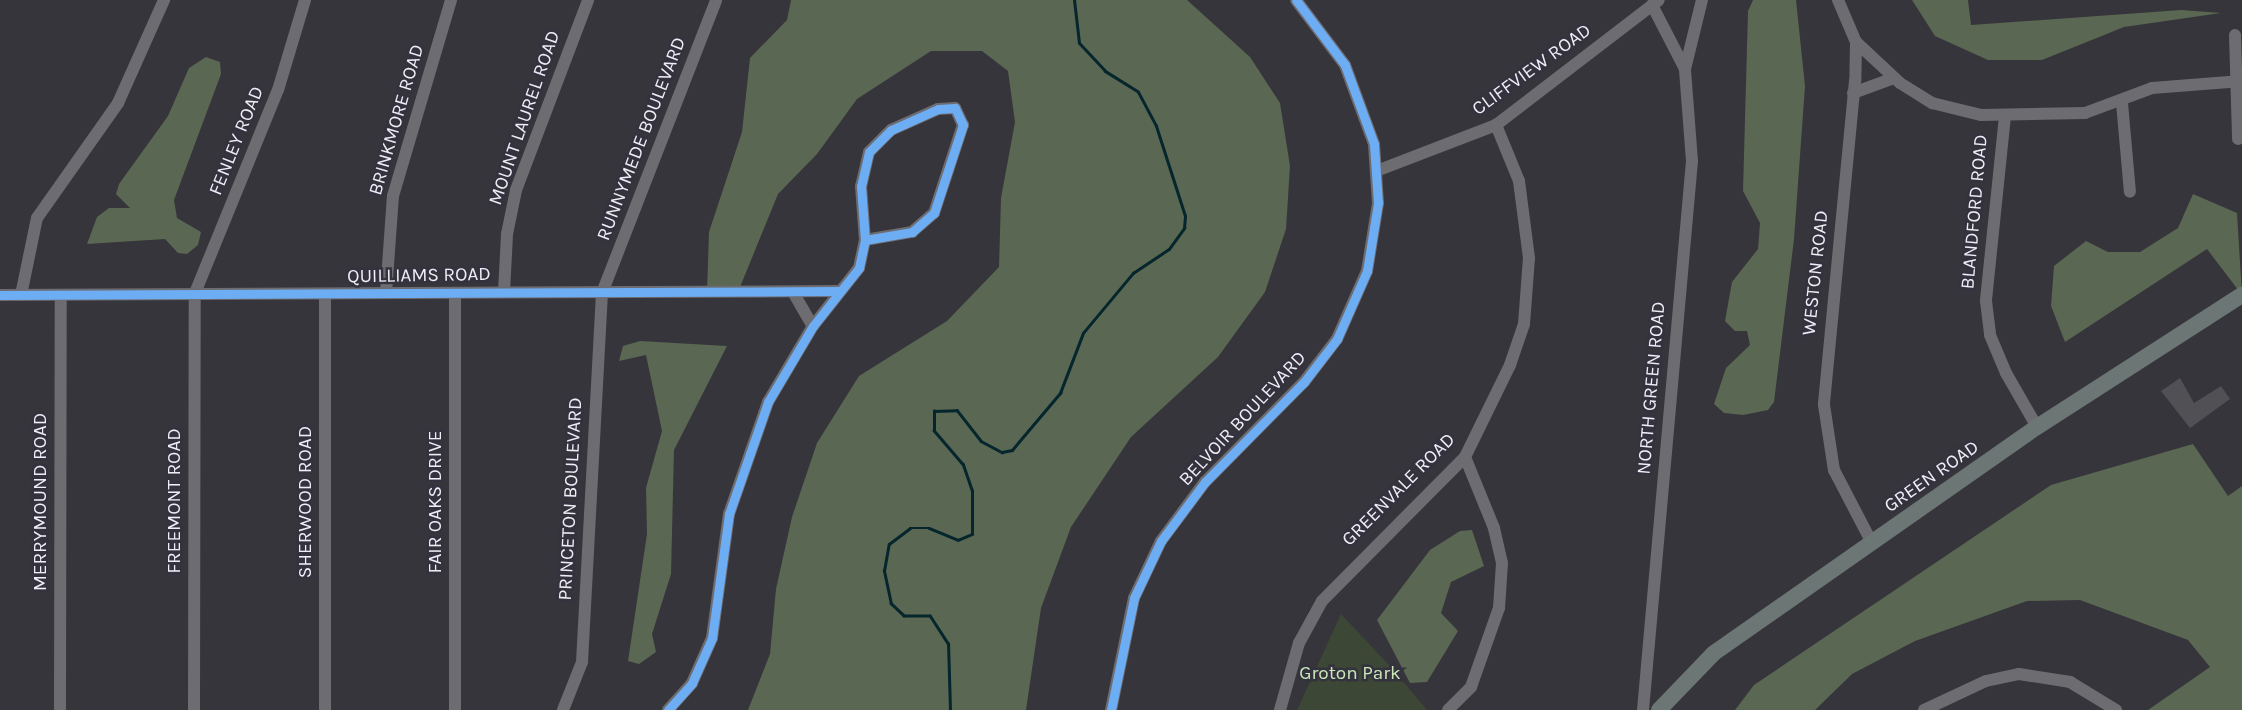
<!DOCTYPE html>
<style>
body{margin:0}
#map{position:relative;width:2242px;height:710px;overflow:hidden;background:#36353b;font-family:Karla,sans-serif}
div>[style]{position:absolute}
.green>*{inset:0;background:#3c4735}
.forest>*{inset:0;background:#5a6752}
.stream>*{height:2.5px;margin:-1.25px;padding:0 1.25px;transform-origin:1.25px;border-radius:1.25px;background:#05262d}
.building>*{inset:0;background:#515055}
.minor>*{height:12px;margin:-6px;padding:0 6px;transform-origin:6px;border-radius:6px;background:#6d6c71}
.major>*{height:16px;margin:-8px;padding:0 8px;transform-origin:8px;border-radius:8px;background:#6c7674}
.cycleway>*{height:9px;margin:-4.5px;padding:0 4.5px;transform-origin:4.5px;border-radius:4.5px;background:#6dadf4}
span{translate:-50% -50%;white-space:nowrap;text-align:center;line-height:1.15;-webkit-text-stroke:5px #34323e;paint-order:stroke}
.street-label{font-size:19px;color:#efeef5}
.park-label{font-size:19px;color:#cae8b6}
</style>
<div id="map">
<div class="green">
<div style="clip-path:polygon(1341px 614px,1390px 666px,1427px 710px,1297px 710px)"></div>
</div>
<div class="forest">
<div style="clip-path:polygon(791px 0,1187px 0,1250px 57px,1280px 103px,1290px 166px,1286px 229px,1265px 292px,1218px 357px,1131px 437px,1071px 527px,1041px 608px,1026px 710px,748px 710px,770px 654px,776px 589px,792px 517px,817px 443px,859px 376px,947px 321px,999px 267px,1001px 198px,1015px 122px,1008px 71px,982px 51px,931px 51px,857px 99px,817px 154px,778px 194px,738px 292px,707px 292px,709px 232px,742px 132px,750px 58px,787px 20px)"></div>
<div style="clip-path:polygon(1753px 0,1796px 0,1805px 86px,1794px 239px,1774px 402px,1768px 410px,1743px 415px,1724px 413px,1714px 404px,1726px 368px,1750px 345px,1747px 331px,1735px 331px,1725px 321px,1732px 282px,1758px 249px,1760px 223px,1743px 191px,1748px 11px)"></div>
<div style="clip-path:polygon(1912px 0,1968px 0,1971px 25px,2181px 10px,2221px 13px,2124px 27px,2042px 60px,1988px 60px,1935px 36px)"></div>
<div style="clip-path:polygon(206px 57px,220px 62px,221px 74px,174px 200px,177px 218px,201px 232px,198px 245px,187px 254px,178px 253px,165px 239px,87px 244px,97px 217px,109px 208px,130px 208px,116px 194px,119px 184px,168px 116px,189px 68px)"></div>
<div style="clip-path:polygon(2193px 194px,2237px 213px,2242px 295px,2207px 249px,2065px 342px,2051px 306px,2054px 266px,2086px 241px,2108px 252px,2140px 252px,2178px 228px)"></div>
<div style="clip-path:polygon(640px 341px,727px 346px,674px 450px,671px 574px,652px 634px,656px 652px,639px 664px,628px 661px,647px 534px,646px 488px,662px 431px,646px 355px,619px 361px,623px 346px)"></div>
<div style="clip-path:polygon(2193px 444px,2228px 496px,2242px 486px,2242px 710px,2148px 710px,2210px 667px,2188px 640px,2080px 600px,2027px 601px,1915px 641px,1852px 674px,1815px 710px,1735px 710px,1754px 685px,2051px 485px)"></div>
<div style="clip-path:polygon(1472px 530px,1484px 566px,1451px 582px,1441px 613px,1458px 631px,1427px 682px,1410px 683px,1377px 620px,1430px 550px,1460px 531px)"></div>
</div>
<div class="stream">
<div style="left:950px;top:710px;width:66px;rotate:-91.7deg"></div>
<div style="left:948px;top:644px;width:33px;rotate:-123deg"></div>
<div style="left:930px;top:616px;width:26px;rotate:180deg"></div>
<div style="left:904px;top:616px;width:18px;rotate:-137deg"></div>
<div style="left:891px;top:604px;width:34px;rotate:-102deg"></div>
<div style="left:884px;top:571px;width:27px;rotate:-80deg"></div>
<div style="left:889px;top:544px;width:26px;rotate:-37deg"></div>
<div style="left:910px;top:528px;width:19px"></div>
<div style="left:929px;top:528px;width:31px;rotate:22deg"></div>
<div style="left:958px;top:540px;width:15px;rotate:-23deg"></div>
<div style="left:972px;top:534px;width:43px;rotate:-90deg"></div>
<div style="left:972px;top:491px;width:28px;rotate:-109deg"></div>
<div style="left:963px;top:465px;width:45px;rotate:-130.5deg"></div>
<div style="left:934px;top:431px;width:20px;rotate:-90deg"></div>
<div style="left:934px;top:411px;width:23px;rotate:-2deg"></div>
<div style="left:957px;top:410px;width:39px;rotate:52deg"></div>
<div style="left:981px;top:441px;width:24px;rotate:28deg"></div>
<div style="left:1002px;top:452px;width:10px;rotate:-11deg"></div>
<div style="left:1012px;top:450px;width:75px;rotate:-49.9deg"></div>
<div style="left:1060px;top:393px;width:64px;rotate:-69deg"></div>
<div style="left:1083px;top:333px;width:78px;rotate:-50.2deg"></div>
<div style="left:1133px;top:273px;width:43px;rotate:-33.7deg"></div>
<div style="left:1169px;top:249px;width:26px;rotate:-54deg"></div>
<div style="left:1184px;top:228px;width:12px;rotate:-85deg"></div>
<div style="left:1185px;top:216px;width:95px;rotate:-107.9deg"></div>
<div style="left:1156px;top:126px;width:38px;rotate:-118deg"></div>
<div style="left:1138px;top:92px;width:39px;rotate:-148deg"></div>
<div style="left:1105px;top:71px;width:38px;rotate:-133deg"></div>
<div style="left:1079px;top:43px;width:43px;rotate:-96.6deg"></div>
</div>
<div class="building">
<div style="clip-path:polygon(2180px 378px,2194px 403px,2221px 386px,2230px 399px,2190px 428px,2161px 391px)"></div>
</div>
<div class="minor">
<div style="left:1838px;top:0;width:46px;rotate:66.8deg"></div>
<div style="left:1856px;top:42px;width:39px;rotate:91deg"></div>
<div style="left:1855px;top:81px;width:325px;rotate:95.5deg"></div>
<div style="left:1824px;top:405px;width:66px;rotate:81.3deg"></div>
<div style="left:1834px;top:470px;width:82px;rotate:62.5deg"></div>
<div style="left:1652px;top:5px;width:72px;rotate:62.7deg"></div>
<div style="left:2235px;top:35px;width:104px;rotate:88.3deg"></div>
<div style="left:1856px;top:42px;width:60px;rotate:43deg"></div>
<div style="left:1900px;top:83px;width:38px;rotate:32deg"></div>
<div style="left:1932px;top:103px;width:50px;rotate:13.8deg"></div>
<div style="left:1981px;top:115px;width:104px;rotate:-1.1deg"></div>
<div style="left:2085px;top:113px;width:72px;rotate:-20.5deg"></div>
<div style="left:2152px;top:88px;width:90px;rotate:-4.4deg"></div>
<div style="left:1853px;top:93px;width:44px;rotate:-20.1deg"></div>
<div style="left:2122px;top:103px;width:89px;rotate:84.9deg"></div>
<div style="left:2005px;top:116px;width:186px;rotate:95.9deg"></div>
<div style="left:1986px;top:301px;width:34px;rotate:83deg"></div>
<div style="left:1990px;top:335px;width:41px;rotate:67.2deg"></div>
<div style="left:2006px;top:373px;width:62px;rotate:60.1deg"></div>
<div style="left:1379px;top:170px;width:125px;rotate:-21deg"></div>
<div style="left:1496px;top:125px;width:205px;rotate:-37.5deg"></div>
<div style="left:504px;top:292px;width:58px;rotate:-87deg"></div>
<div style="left:507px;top:234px;width:45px;rotate:-78.4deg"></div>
<div style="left:516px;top:190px;width:203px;rotate:-69.2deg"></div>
<div style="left:793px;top:292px;width:39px;rotate:60deg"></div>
<div style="left:386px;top:293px;width:97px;rotate:-85.9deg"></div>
<div style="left:393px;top:196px;width:204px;rotate:-73.5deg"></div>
<div style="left:325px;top:294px;width:416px;rotate:90deg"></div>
<div style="left:0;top:295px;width:839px;rotate:-0.27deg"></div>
<div style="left:21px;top:295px;width:79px;rotate:-78.3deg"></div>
<div style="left:37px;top:218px;width:141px;rotate:-54.8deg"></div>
<div style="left:118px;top:103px;width:113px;rotate:-65.9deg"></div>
<div style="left:60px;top:710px;width:415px;rotate:-89.9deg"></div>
<div style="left:194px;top:710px;width:417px;rotate:-89.9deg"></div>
<div style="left:195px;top:293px;width:219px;rotate:-67.8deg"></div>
<div style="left:278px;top:90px;width:94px;rotate:-73.3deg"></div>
<div style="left:455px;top:710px;width:417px;rotate:-90deg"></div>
<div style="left:563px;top:710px;width:52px;rotate:-68.4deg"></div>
<div style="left:582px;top:662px;width:370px;rotate:-86.9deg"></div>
<div style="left:602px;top:293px;width:314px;rotate:-68.7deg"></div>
<div style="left:668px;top:710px;width:36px;rotate:-48deg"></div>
<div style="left:692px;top:683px;width:49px;rotate:-66deg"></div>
<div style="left:712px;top:638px;width:125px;rotate:-82.2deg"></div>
<div style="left:729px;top:514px;width:119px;rotate:-70.8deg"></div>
<div style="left:768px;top:402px;width:88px;rotate:-59.4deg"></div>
<div style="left:813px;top:326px;width:74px;rotate:-51.6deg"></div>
<div style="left:859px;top:268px;width:29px;rotate:-78deg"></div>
<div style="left:865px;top:240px;width:48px;rotate:-9.7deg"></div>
<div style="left:912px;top:232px;width:29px;rotate:-41deg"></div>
<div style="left:934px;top:213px;width:93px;rotate:-71.8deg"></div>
<div style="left:963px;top:125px;width:19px;rotate:-115deg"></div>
<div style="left:955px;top:108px;width:17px;rotate:177deg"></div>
<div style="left:938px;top:109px;width:51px;rotate:155.9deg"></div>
<div style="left:891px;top:130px;width:31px;rotate:135deg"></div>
<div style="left:869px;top:152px;width:35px;rotate:103deg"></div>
<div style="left:861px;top:186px;width:54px;rotate:85.8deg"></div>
<div style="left:1111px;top:710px;width:114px;rotate:-78.4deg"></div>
<div style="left:1134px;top:598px;width:63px;rotate:-64.7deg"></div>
<div style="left:1161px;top:541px;width:74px;rotate:-53.3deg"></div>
<div style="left:1205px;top:482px;width:141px;rotate:-45.3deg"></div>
<div style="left:1304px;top:382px;width:54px;rotate:-52.5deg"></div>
<div style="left:1337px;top:339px;width:74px;rotate:-66.2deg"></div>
<div style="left:1367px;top:271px;width:69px;rotate:-80.8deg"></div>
<div style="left:1378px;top:203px;width:59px;rotate:-93.9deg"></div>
<div style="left:1374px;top:144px;width:84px;rotate:-110.2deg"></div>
<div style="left:1345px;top:65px;width:81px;rotate:-127deg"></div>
<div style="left:1280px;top:710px;width:70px;rotate:-74.2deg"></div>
<div style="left:1299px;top:643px;width:48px;rotate:-61.3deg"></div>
<div style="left:1322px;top:601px;width:203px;rotate:-45.2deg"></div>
<div style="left:1465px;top:457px;width:102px;rotate:-63.9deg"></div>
<div style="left:1510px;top:365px;width:43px;rotate:-71.1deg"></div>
<div style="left:1524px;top:324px;width:66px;rotate:-85.7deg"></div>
<div style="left:1529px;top:258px;width:78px;rotate:-97.4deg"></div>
<div style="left:1519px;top:181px;width:61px;rotate:-112.3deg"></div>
<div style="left:1448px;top:710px;width:33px;rotate:-45deg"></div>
<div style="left:1471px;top:687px;width:84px;rotate:-70.5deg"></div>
<div style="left:1499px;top:608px;width:45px;rotate:-86.2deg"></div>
<div style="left:1502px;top:563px;width:36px;rotate:-103deg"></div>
<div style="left:1494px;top:528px;width:77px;rotate:-112.2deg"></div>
<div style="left:1643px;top:710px;width:551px;rotate:-84.9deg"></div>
<div style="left:1692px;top:161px;width:92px;rotate:-94.4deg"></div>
<div style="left:1685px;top:69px;width:71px;rotate:-76.2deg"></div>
<div style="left:1924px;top:710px;width:68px;rotate:-25.1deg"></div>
<div style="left:1986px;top:681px;width:34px;rotate:-12deg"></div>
<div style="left:2019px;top:674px;width:52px;rotate:8.9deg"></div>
<div style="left:2070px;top:682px;width:54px;rotate:31.3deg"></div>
</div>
<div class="major">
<div style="left:1659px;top:710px;width:79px;rotate:-46deg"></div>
<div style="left:1714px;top:653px;width:394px;rotate:-35deg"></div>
<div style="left:2037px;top:427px;width:244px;rotate:-32.8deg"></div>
</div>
<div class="cycleway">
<div style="left:0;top:295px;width:839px;rotate:-0.27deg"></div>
<div style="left:668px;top:710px;width:36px;rotate:-48deg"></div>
<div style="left:692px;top:683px;width:49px;rotate:-66deg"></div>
<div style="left:712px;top:638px;width:125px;rotate:-82.2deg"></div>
<div style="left:729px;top:514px;width:119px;rotate:-70.8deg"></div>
<div style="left:768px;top:402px;width:88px;rotate:-59.4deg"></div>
<div style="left:813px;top:326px;width:74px;rotate:-51.6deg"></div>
<div style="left:859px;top:268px;width:29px;rotate:-78deg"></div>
<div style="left:865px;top:240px;width:48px;rotate:-9.7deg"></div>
<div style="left:912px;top:232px;width:29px;rotate:-41deg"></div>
<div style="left:934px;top:213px;width:93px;rotate:-71.8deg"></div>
<div style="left:963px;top:125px;width:19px;rotate:-115deg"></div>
<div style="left:955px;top:108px;width:17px;rotate:177deg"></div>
<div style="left:938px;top:109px;width:51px;rotate:155.9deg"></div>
<div style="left:891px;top:130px;width:31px;rotate:135deg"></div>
<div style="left:869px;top:152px;width:35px;rotate:103deg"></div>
<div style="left:861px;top:186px;width:54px;rotate:85.8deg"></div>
<div style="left:1111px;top:710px;width:114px;rotate:-78.4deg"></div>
<div style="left:1134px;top:598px;width:63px;rotate:-64.7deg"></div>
<div style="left:1161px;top:541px;width:74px;rotate:-53.3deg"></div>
<div style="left:1205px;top:482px;width:141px;rotate:-45.3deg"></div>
<div style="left:1304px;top:382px;width:54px;rotate:-52.5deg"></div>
<div style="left:1337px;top:339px;width:74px;rotate:-66.2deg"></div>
<div style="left:1367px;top:271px;width:69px;rotate:-80.8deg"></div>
<div style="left:1378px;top:203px;width:59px;rotate:-93.9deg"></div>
<div style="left:1374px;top:144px;width:84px;rotate:-110.2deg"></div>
<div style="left:1345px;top:65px;width:81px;rotate:-127deg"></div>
</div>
<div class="street-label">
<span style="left:1532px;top:70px;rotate:-36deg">CLIFFVIEW ROAD</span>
<span style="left:525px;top:118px;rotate:-71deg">MOUNT LAUREL ROAD</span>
<span style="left:397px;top:120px;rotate:-74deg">BRINKMORE ROAD</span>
<span style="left:642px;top:139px;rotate:-69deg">RUNNYMEDE BOULEVARD</span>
<span style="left:237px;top:141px;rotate:-68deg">FENLEY ROAD</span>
<span style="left:1975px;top:212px;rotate:-85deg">BLANDFORD ROAD</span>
<span style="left:1816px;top:273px;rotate:-84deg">WESTON ROAD</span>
<span style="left:419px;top:276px;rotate:-1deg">QUILLIAMS ROAD</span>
<span style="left:1652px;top:388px;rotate:-85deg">NORTH GREEN ROAD</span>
<span style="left:1243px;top:419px;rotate:-47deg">BELVOIR BOULEVARD</span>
<span style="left:1932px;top:477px;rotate:-35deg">GREEN ROAD</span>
<span style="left:1399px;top:490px;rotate:-45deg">GREENVALE ROAD</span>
<span style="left:571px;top:499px;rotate:-87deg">PRINCETON BOULEVARD</span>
<span style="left:175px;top:501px;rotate:-90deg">FREEMONT ROAD</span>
<span style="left:41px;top:502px;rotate:-90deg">MERRYMOUND ROAD</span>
<span style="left:306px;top:502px;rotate:-90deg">SHERWOOD ROAD</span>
<span style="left:436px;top:502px;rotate:-90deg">FAIR OAKS DRIVE</span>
</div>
<div class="park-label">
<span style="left:1350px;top:674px">Groton Park</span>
</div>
</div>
